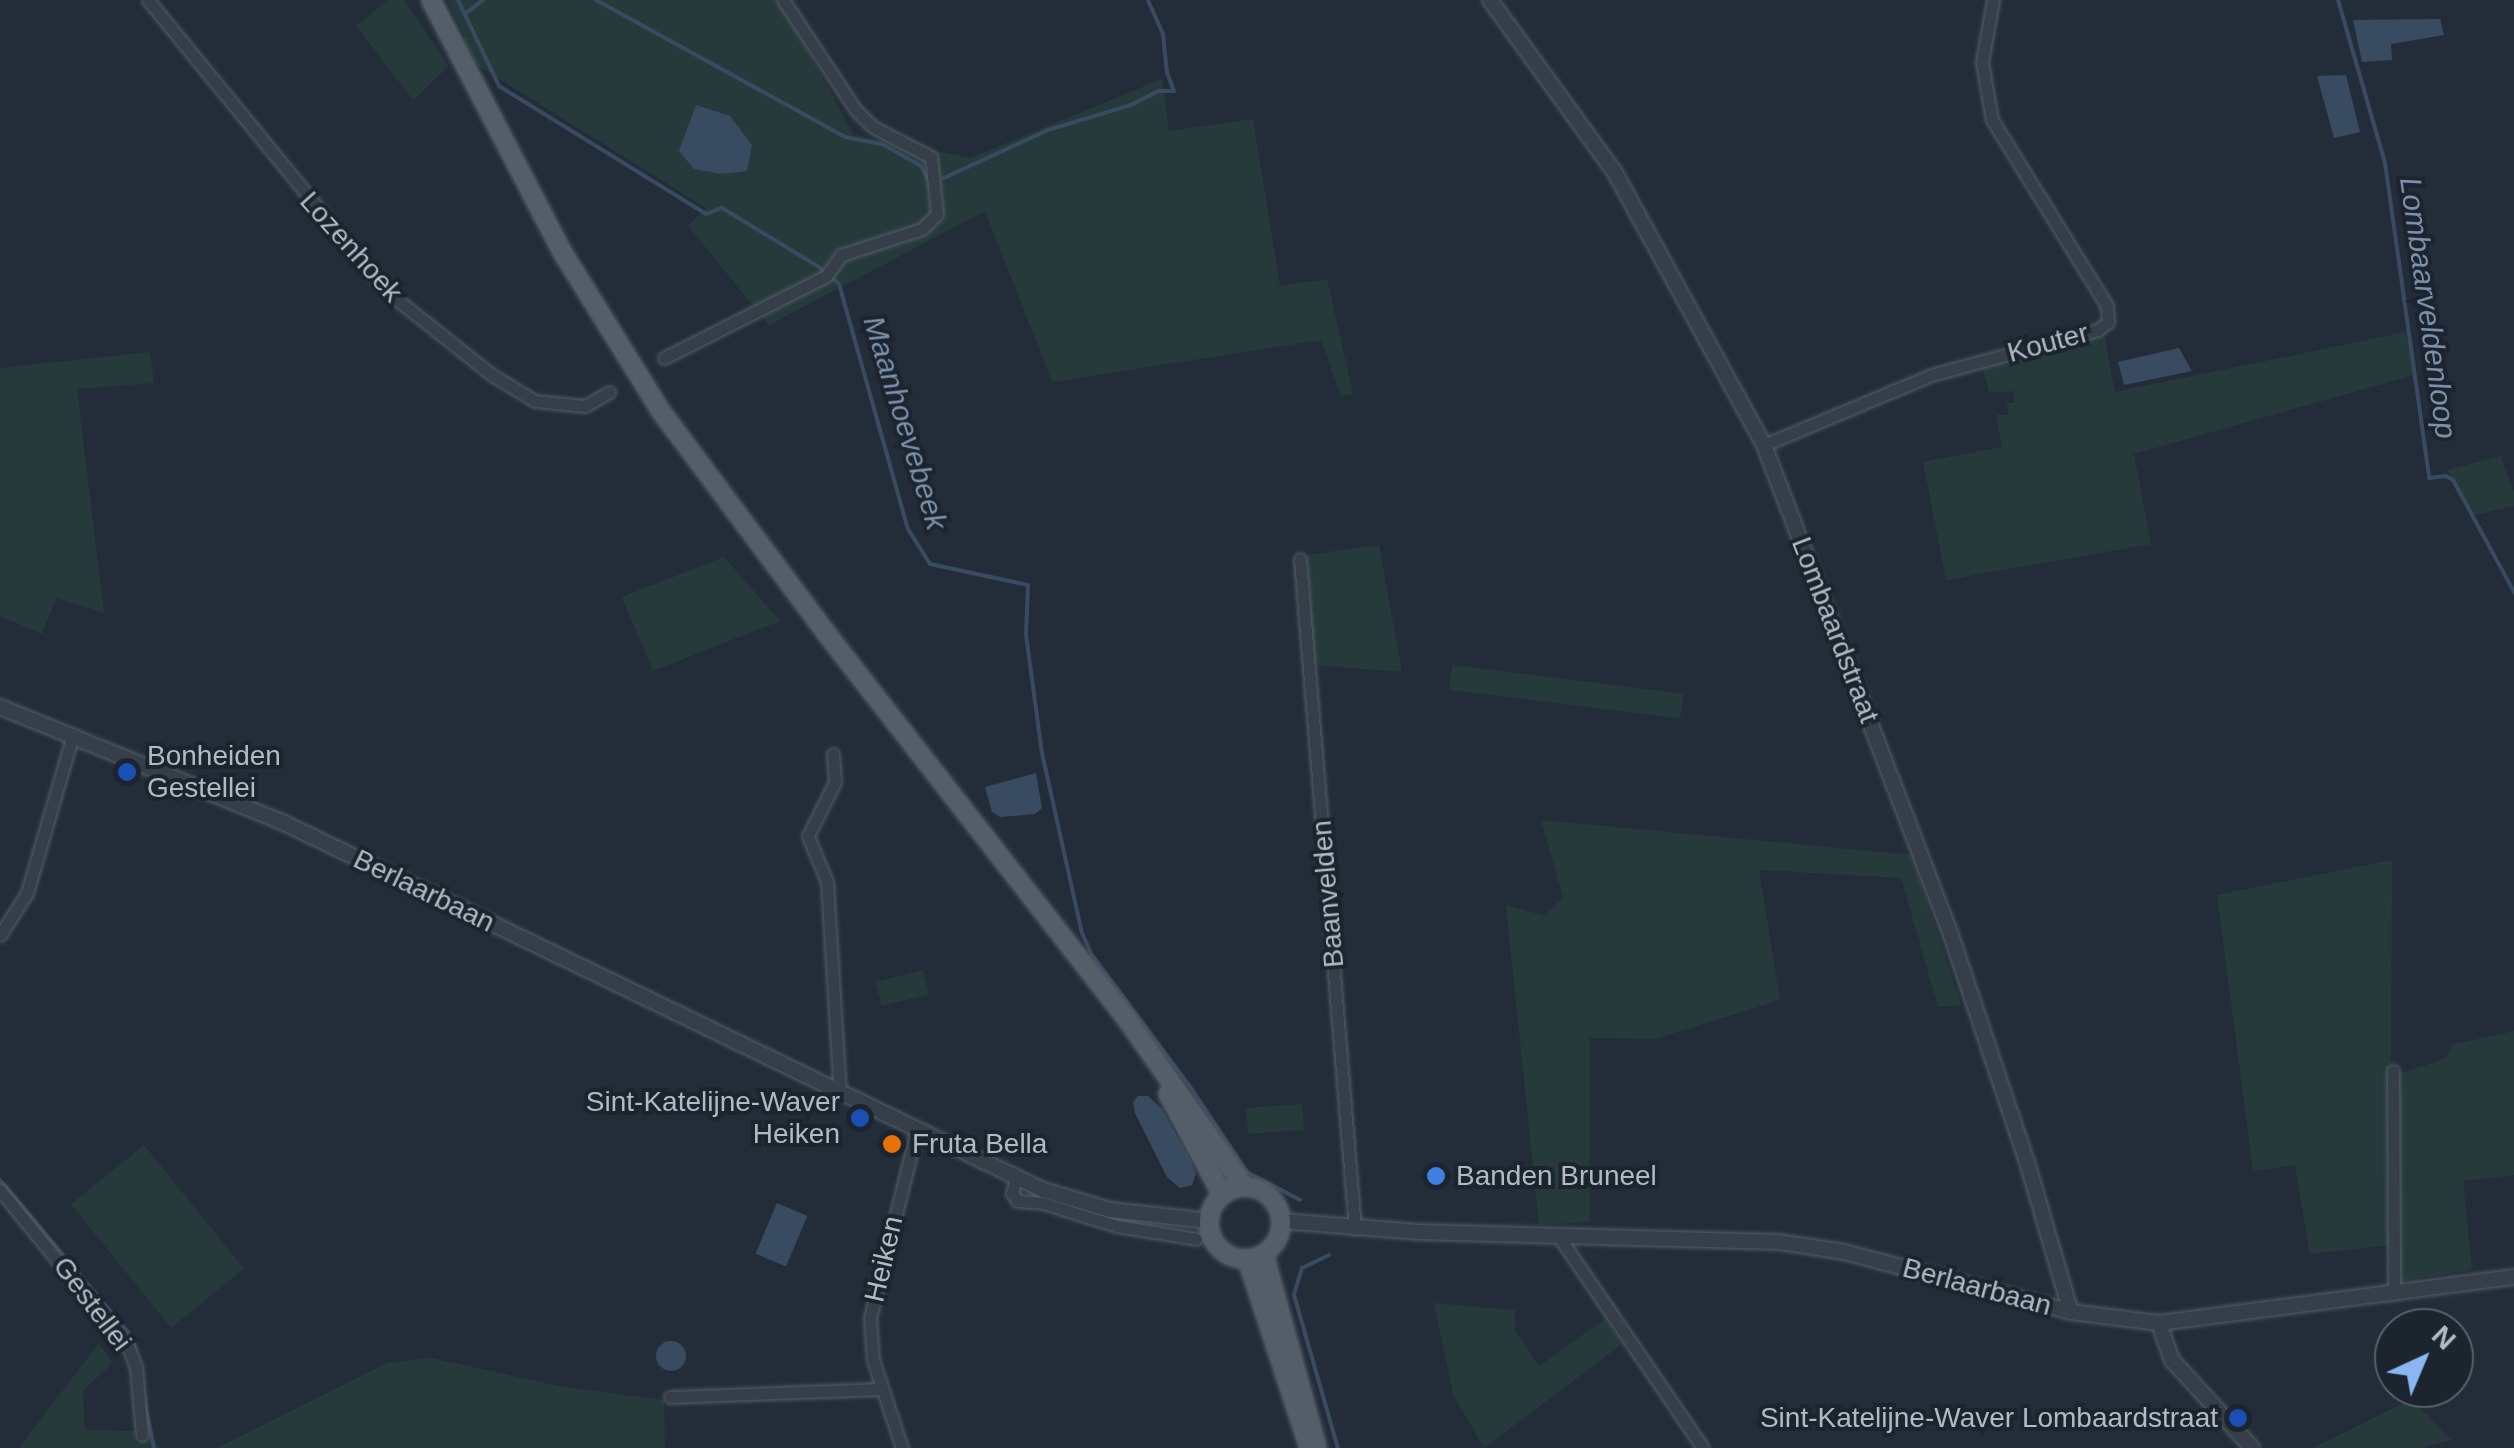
<!DOCTYPE html>
<style>
body{margin:0}
#map{position:relative;width:2514px;height:1448px;overflow:hidden;background:#232d39;font-family:Arial,sans-serif}
div>[style]{position:absolute}
.green>*{inset:0;background:#263a3b;transform-origin:0 0}
.water>*{inset:0;background:#394b61;transform-origin:0 0}
.round{border-radius:50%}
.stream>*{height:4px;margin:-2px;padding:0 2px;transform-origin:2px;border-radius:2px;background:#394b61}
.roads{filter:drop-shadow(0 0 2px #545d67) drop-shadow(0 0 2px #545d67)}
.minor>*{height:11px;margin:-5.5px;padding:0 5.5px;transform-origin:5.5px;border-radius:5.5px;background:#363f49}
.tertiary>*{height:14px;margin:-7px;padding:0 7px;transform-origin:7px;border-radius:7px;background:#363f49}
.primary>*{height:18px;margin:-9px;padding:0 9px;transform-origin:9px;border-radius:9px;background:#545e69}
.primary>.ring{margin:-9px;padding:0;box-sizing:content-box;background:none;border:18px solid #545e69;border-radius:50%}
.dots>*{width:28px;height:28px;translate:-50% -50%;box-sizing:border-box;border:5px solid #1c242e;border-radius:50%}
span{translate:-50% -50%;white-space:nowrap;text-align:center;line-height:1.15;-webkit-text-stroke:8px #1c242e;paint-order:stroke}
.street-label{font-size:28px;color:#b1bac5}
.poi-label{font-size:28px;color:#b1bac5}
.left{translate:0 -50%;text-align:left}
.right{translate:-100% -50%;text-align:right}
.water-label{font-size:30px;color:#7b91ab;font-style:italic}
.north{position:absolute;left:2374px;top:1308px;width:100px;height:100px;box-sizing:border-box;background:#1c242e;border:2px solid #58606a;border-radius:50%;rotate:44deg;font-size:28px;font-weight:700;line-height:40px;text-align:center;color:#b1bac5}
.north::after{content:'';display:block;margin:auto;width:35px;height:45px;background:#8ab6f2;clip-path:polygon(50% 0,100% 100%,50% 72%,0 100%)}
</style>
<div id="map">
<div class="green">
<div style="clip-path:polygon(388px 0,404px 0,449px 66px,413px 100px,356px 26px)"></div>
<div style="clip-path:polygon(447px 0,781px 0,853px 134px,970px 158px,1162px 79px,1169px 131px,1253px 119px,1280px 286px,1327px 279px,1353px 394px,1341px 396px,1321px 340px,1052px 382px,985px 211px,769px 325px,688px 226px,706px 208px,455px 51px,465px 36px)"></div>
<div style="clip-path:polygon(2406px 332px,2414px 375px,2134px 454px,2151px 544px,1946px 580px,1923px 462px,2002px 447px,1996px 415px,2008px 415px,2007px 403px,2015px 403px,2013px 391px,1989px 393px,1982px 365px,2104px 334px,2115px 392px)"></div>
<div style="clip-path:polygon(150px 352px,154px 383px,77px 389px,104px 613px,56px 598px,42px 634px,0 616px,0 368px)"></div>
<div style="clip-path:polygon(2501px 456px,2514px 492px,2514px 506px,2475px 515px,2447px 470px)"></div>
<div style="clip-path:polygon(1379px 545px,1402px 672px,1314px 665px,1307px 555px)"></div>
<div style="clip-path:polygon(724px 557px,780px 621px,653px 671px,622px 597px)"></div>
<div style="left:1452px;top:665px;width:233px;height:25px;rotate:7deg"></div>
<div style="clip-path:polygon(1541px 820px,1912px 855px,1961px 1005px,1938px 1007px,1901px 878px,1759px 870px,1780px 1000px,1655px 1039px,1590px 1038px,1590px 1222px,1539px 1225px,1506px 905px,1545px 916px,1563px 898px)"></div>
<div style="clip-path:polygon(2392px 860px,2390px 1245px,2310px 1254px,2295px 1165px,2253px 1171px,2217px 895px)"></div>
<div style="left:923px;top:970px;width:25px;height:49px;rotate:76deg"></div>
<div style="clip-path:polygon(2514px 1031px,2514px 1175px,2463px 1181px,2472px 1270px,2399px 1281px,2397px 1074px,2439px 1061px,2448px 1055px,2451px 1045px)"></div>
<div style="left:1302px;top:1104px;width:26px;height:56px;rotate:86deg"></div>
<div style="left:144px;top:1145px;width:159px;height:94px;rotate:51deg"></div>
<div style="clip-path:polygon(1434px 1303px,1514px 1310px,1516px 1332px,1539px 1366px,1605px 1319px,1622px 1344px,1484px 1448px,1453px 1394px)"></div>
<div style="clip-path:polygon(99px 1343px,112px 1363px,83px 1391px,85px 1430px,133px 1431px,136px 1444px,151px 1435px,160px 1448px,19px 1448px)"></div>
<div style="clip-path:polygon(431px 1358px,563px 1387px,664px 1400px,665px 1448px,217px 1448px,387px 1363px)"></div>
<div style="clip-path:polygon(2412px 1399px,2451px 1440px,2420px 1448px,2313px 1448px)"></div>
</div>
<div class="water">
<div style="clip-path:polygon(2440px 19px,2444px 35px,2391px 44px,2392px 60px,2362px 62px,2353px 20px)"></div>
<div style="clip-path:polygon(2346px 75px,2360px 132px,2334px 138px,2317px 76px)"></div>
<div style="clip-path:polygon(696px 105px,730px 116px,752px 145px,747px 171px,721px 174px,694px 169px,679px 151px)"></div>
<div style="clip-path:polygon(2179px 348px,2192px 371px,2124px 385px,2118px 362px)"></div>
<div style="clip-path:polygon(1036px 773px,1042px 808px,1035px 814px,1000px 817px,992px 812px,985px 787px)"></div>
<div style="clip-path:polygon(1138px 1096px,1148px 1096px,1162px 1109px,1191px 1161px,1196px 1174px,1192px 1185px,1180px 1188px,1167px 1177px,1135px 1113px,1133px 1102px)"></div>
<div style="left:777px;top:1203px;width:33px;height:55px;rotate:23deg"></div>
<div class="round" style="left:656px;top:1341px;width:30px;height:30px"></div>
</div>
<div class="stream">
<div style="left:458px;top:0;width:95px;rotate:64.5deg"></div>
<div style="left:499px;top:86px;width:243px;rotate:31.7deg"></div>
<div style="left:706px;top:214px;width:17px;rotate:-21deg"></div>
<div style="left:722px;top:208px;width:114px;rotate:31.3deg"></div>
<div style="left:819px;top:267px;width:26px;rotate:40deg"></div>
<div style="left:839px;top:284px;width:255px;rotate:74.3deg"></div>
<div style="left:908px;top:529px;width:41px;rotate:57.8deg"></div>
<div style="left:930px;top:564px;width:100px;rotate:12.1deg"></div>
<div style="left:1028px;top:585px;width:50px;rotate:92.3deg"></div>
<div style="left:1026px;top:635px;width:119px;rotate:82.3deg"></div>
<div style="left:1042px;top:753px;width:184px;rotate:77.5deg"></div>
<div style="left:1082px;top:933px;width:24px;rotate:66deg"></div>
<div style="left:1092px;top:955px;width:162px;rotate:53.3deg"></div>
<div style="left:1189px;top:1085px;width:105px;rotate:56.3deg"></div>
<div style="left:1247px;top:1172px;width:60px;rotate:27.8deg"></div>
<div style="left:596px;top:0;width:284px;rotate:28.8deg"></div>
<div style="left:845px;top:137px;width:38px;rotate:11deg"></div>
<div style="left:882px;top:144px;width:45px;rotate:29.4deg"></div>
<div style="left:921px;top:166px;width:15px;rotate:62deg"></div>
<div style="left:2338px;top:0;width:170px;rotate:73.9deg"></div>
<div style="left:2385px;top:163px;width:318px;rotate:82deg"></div>
<div style="left:2429px;top:478px;width:17px;rotate:-7deg"></div>
<div style="left:2446px;top:476px;width:8px;rotate:30deg"></div>
<div style="left:2453px;top:480px;width:128px;rotate:61.4deg"></div>
<div style="left:465px;top:14px;width:23px;rotate:-38deg"></div>
<div style="left:944px;top:178px;width:115px;rotate:-24.8deg"></div>
<div style="left:1048px;top:130px;width:87px;rotate:-16.8deg"></div>
<div style="left:1131px;top:105px;width:31px;rotate:-27deg"></div>
<div style="left:1159px;top:91px;width:15px"></div>
<div style="left:1174px;top:91px;width:19px;rotate:-111deg"></div>
<div style="left:1167px;top:73px;width:39px;rotate:-96deg"></div>
<div style="left:1163px;top:34px;width:37px;rotate:-114deg"></div>
<div style="left:0;top:1180px;width:207px;rotate:49.9deg"></div>
<div style="left:133px;top:1338px;width:12px;rotate:81deg"></div>
<div style="left:1329px;top:1255px;width:30px;rotate:154deg"></div>
<div style="left:1302px;top:1268px;width:28px;rotate:107deg"></div>
<div style="left:1294px;top:1295px;width:159px;rotate:74deg"></div>
<div style="left:144px;top:1399px;width:50px;rotate:78.5deg"></div>
</div>
<div class="roads">
<div class="minor">
<div style="left:148px;top:0;width:375px;rotate:50.7deg"></div>
<div style="left:385px;top:290px;width:137px;rotate:38.5deg"></div>
<div style="left:492px;top:375px;width:50px;rotate:31.2deg"></div>
<div style="left:535px;top:401px;width:50px;rotate:5.7deg"></div>
<div style="left:585px;top:406px;width:28px;rotate:-30deg"></div>
<div style="left:664px;top:358px;width:182px;rotate:-26.8deg"></div>
<div style="left:826px;top:276px;width:26px;rotate:-54deg"></div>
<div style="left:841px;top:255px;width:85px;rotate:-17.8deg"></div>
<div style="left:922px;top:229px;width:21px;rotate:-45deg"></div>
<div style="left:937px;top:214px;width:57px;rotate:-96deg"></div>
<div style="left:931px;top:157px;width:65px;rotate:-152.7deg"></div>
<div style="left:873px;top:127px;width:25px;rotate:-135deg"></div>
<div style="left:855px;top:109px;width:131px;rotate:-123.4deg"></div>
<div style="left:1764px;top:445px;width:181px;rotate:-22.7deg"></div>
<div style="left:1931px;top:375px;width:173px;rotate:-15.1deg"></div>
<div style="left:2098px;top:330px;width:13px;rotate:-39deg"></div>
<div style="left:2108px;top:322px;width:16px;rotate:-94deg"></div>
<div style="left:2107px;top:306px;width:219px;rotate:-121.7deg"></div>
<div style="left:1992px;top:120px;width:59px;rotate:-99.8deg"></div>
<div style="left:1982px;top:62px;width:63px;rotate:-79.9deg"></div>
<div style="left:1300px;top:559px;width:672px;rotate:85.31deg"></div>
<div style="left:833px;top:754px;width:28px;rotate:86deg"></div>
<div style="left:835px;top:782px;width:60px;rotate:116.6deg"></div>
<div style="left:808px;top:836px;width:50px;rotate:67.6deg"></div>
<div style="left:827px;top:882px;width:210px;rotate:86.5deg"></div>
<div style="left:0;top:935px;width:50px;rotate:-57.3deg"></div>
<div style="left:27px;top:893px;width:165px;rotate:-73.8deg"></div>
<div style="left:2393px;top:1071px;width:223px;rotate:89.7deg"></div>
<div style="left:1016px;top:1178px;width:16px;rotate:105deg"></div>
<div style="left:1012px;top:1193px;width:9px;rotate:58deg"></div>
<div style="left:1017px;top:1201px;width:26px;rotate:4deg"></div>
<div style="left:1043px;top:1203px;width:77px;rotate:17.3deg"></div>
<div style="left:1117px;top:1226px;width:80px;rotate:9.3deg"></div>
<div style="left:0;top:1190px;width:205px;rotate:50.9deg"></div>
<div style="left:129px;top:1349px;width:19px;rotate:69deg"></div>
<div style="left:136px;top:1367px;width:68px;rotate:85deg"></div>
<div style="left:1559px;top:1237px;width:255px;rotate:55.7deg"></div>
<div style="left:670px;top:1397px;width:212px;rotate:-2.2deg"></div>
<div style="left:902px;top:1448px;width:93px;rotate:-108.2deg"></div>
<div style="left:873px;top:1360px;width:42px;rotate:-94.1deg"></div>
<div style="left:870px;top:1318px;width:194px;rotate:-76deg"></div>
</div>
<div class="tertiary">
<div style="left:1490px;top:0;width:211px;rotate:54.1deg"></div>
<div style="left:1614px;top:171px;width:312px;rotate:61.3deg"></div>
<div style="left:1764px;top:445px;width:524px;rotate:69.11deg"></div>
<div style="left:1951px;top:935px;width:239px;rotate:71.5deg"></div>
<div style="left:2027px;top:1162px;width:156px;rotate:73.7deg"></div>
<div style="left:0;top:707px;width:302px;rotate:22.2deg"></div>
<div style="left:280px;top:821px;width:848px;rotate:25.81deg"></div>
<div style="left:1043px;top:1190px;width:70px;rotate:16.6deg"></div>
<div style="left:1110px;top:1210px;width:100px;rotate:6.3deg"></div>
<div style="left:1282px;top:1221px;width:137px;rotate:4.6deg"></div>
<div style="left:1419px;top:1232px;width:360px;rotate:1.6deg"></div>
<div style="left:1779px;top:1242px;width:66px;rotate:8.7deg"></div>
<div style="left:1844px;top:1252px;width:235px;rotate:14.8deg"></div>
<div style="left:2071px;top:1312px;width:89px;rotate:7.1deg"></div>
<div style="left:2159px;top:1323px;width:358px;rotate:-7.4deg"></div>
<div style="left:2159px;top:1323px;width:39px;rotate:71deg"></div>
<div style="left:2172px;top:1360px;width:119px;rotate:47.7deg"></div>
</div>
<div class="primary">
<div style="left:431px;top:0;width:288px;rotate:62.5deg"></div>
<div style="left:564px;top:255px;width:182px;rotate:58.2deg"></div>
<div style="left:660px;top:410px;width:278px;rotate:53.3deg"></div>
<div style="left:826px;top:633px;width:492px;rotate:52.1deg"></div>
<div style="left:1128px;top:1021px;width:202px;rotate:54.9deg"></div>
<div style="left:1168px;top:1094px;width:115px;rotate:61.9deg"></div>
<div class="ring" style="left:1209px;top:1187px;width:54px;height:54px"></div>
<div style="left:1264px;top:1254px;width:201px;rotate:74.7deg"></div>
<div style="left:1247px;top:1259px;width:195px;rotate:71.8deg"></div>
</div>
</div>
<div class="dots">
<div style="left:127px;top:772px;background:#1a4fb4"></div>
<div style="left:860px;top:1118px;background:#1a4fb4"></div>
<div style="left:892px;top:1144px;background:#e8710a"></div>
<div style="left:1436px;top:1176px;background:#3f7fe0"></div>
<div style="left:2238px;top:1418px;background:#1a4fb4"></div>
</div>
<div class="street-label">
<span style="left:351px;top:247px;rotate:48deg">Lozenhoek</span>
<span style="left:2048px;top:343px;rotate:-15deg">Kouter</span>
<span style="left:1835px;top:630px;rotate:69deg">Lombaardstraat</span>
<span style="left:424px;top:891px;rotate:26deg">Berlaarbaan</span>
<span style="left:1328px;top:894px;rotate:-95deg">Baanvelden</span>
<span style="left:884px;top:1259px;rotate:-77deg">Heiken</span>
<span style="left:1977px;top:1287px;rotate:15deg">Berlaarbaan</span>
<span style="left:92px;top:1304px;rotate:53deg">Gestellei</span>
</div>
<div class="poi-label">
<span class="left" style="left:147px;top:772px">Bonheiden<br>Gestellei</span>
<span class="right" style="left:840px;top:1118px">Sint-Katelijne-Waver<br>Heiken</span>
<span class="left" style="left:912px;top:1144px">Fruta Bella</span>
<span class="left" style="left:1456px;top:1176px">Banden Bruneel</span>
<span class="right" style="left:2218px;top:1418px">Sint-Katelijne-Waver Lombaardstraat</span>
</div>
<div class="water-label">
<span style="left:2428px;top:308px;rotate:82deg">Lombaarveldenloop</span>
<span style="left:905px;top:423px;rotate:73deg">Maanhoevebeek</span>
</div>
<div class="north">N</div>
</div>
